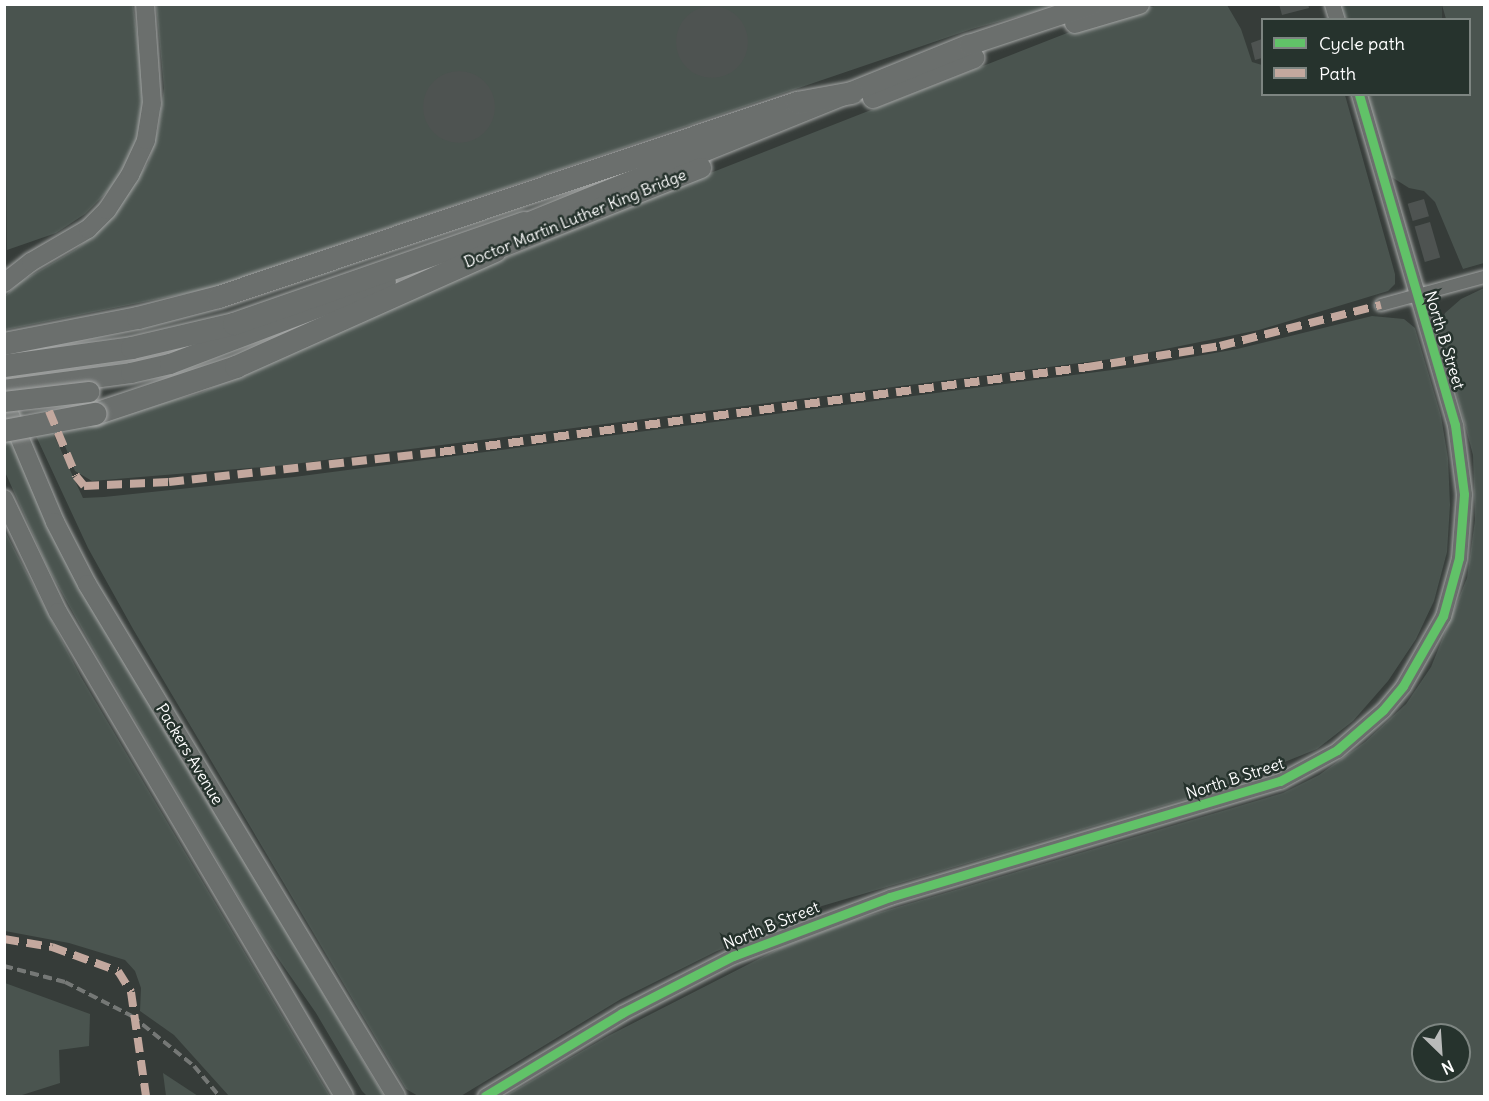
<!DOCTYPE html>
<style>
body{margin:0}
#map{position:relative;width:1489px;height:1101px;overflow:hidden;background:#363c39;font-family:Delius,sans-serif}
div>[style]{position:absolute}
.built>*{inset:0;background:#3f4a45;transform-origin:0 0}
.green>*{inset:0;background:#4a544f}
.building>*{inset:0;background:#4e5351;transform-origin:0 0}
.round{border-radius:50%}
.roads{filter:drop-shadow(0 0 2px #a5a7a6) drop-shadow(0 0 2px #a5a7a6)}
.minor>*{height:12px;margin:-6px;padding:0 6px;transform-origin:6px;border-radius:6px;background:#6b6f6d}
.tertiary>*{height:15px;margin:-7.5px;padding:0 7.5px;transform-origin:7.5px;border-radius:7.5px;background:#6b6f6d}
.secondary>*{height:18px;margin:-9px;padding:0 9px;transform-origin:9px;border-radius:9px;background:#6b6f6d}
.primary>*{height:20px;margin:-10px;padding:0 10px;transform-origin:10px;border-radius:10px;background:#6b6f6d}
.motorway>*{height:22px;margin:-11px;padding:0 11px;transform-origin:11px;border-radius:11px;background:#6b6f6d}
.rail>*{height:4px;margin-top:-2px;transform-origin:0;background:repeating-linear-gradient(90deg,#757876 0 9px,transparent 0 13.5px)}
.bridges{filter:drop-shadow(0 0 2px #a5a7a6) drop-shadow(0 0 2px #a5a7a6)}
.primary-bridge>*{height:20px;margin:-10px;padding:0 10px;transform-origin:10px;border-radius:10px;background:#6b6f6d}
.motorway-bridge>*{height:22px;margin:-11px;padding:0 11px;transform-origin:11px;border-radius:11px;background:#6b6f6d}
.quiet>*{height:8px;margin-top:-4px;transform-origin:0;background:repeating-linear-gradient(90deg,#c3a89e 0 15px,transparent 0 23px)}
.cycleway>*{height:9px;margin:-4.5px;padding:0 4.5px;transform-origin:4.5px;border-radius:4.5px;background:#61c268}
span{translate:-50% -50%;white-space:nowrap;text-align:center;line-height:1.15;-webkit-text-stroke:5px #26332d;paint-order:stroke}
.street-label{font-size:16px;color:#fff}
.frame{position:absolute;inset:0;border:6px solid #fff;pointer-events:none}
.legend{position:absolute;left:1261px;top:18px;width:210px;height:78px;box-sizing:border-box;background:#26332d;border:2px solid #7d8581;margin:0;padding:8px 10px;list-style:none;font-size:18px;color:#fff}
.legend li{display:flex;align-items:center;gap:12px;height:30px}
.legend b{width:30px;border:2px solid #7d8581}
.north{position:absolute;left:1411px;top:1023px;width:60px;height:60px;box-sizing:border-box;background:#26332d;border:2px solid #7d8581;border-radius:50%;rotate:155deg;font-size:16px;font-weight:700;line-height:24px;text-align:center;color:#fff}
.north::after{content:'';display:block;margin:auto;width:21px;height:27px;background:#b9bbba;clip-path:polygon(50% 0,100% 100%,50% 72%,0 100%)}
</style>
<div id="map">
<div class="built">
<div style="left:1341px;top:5px;width:101px;height:15px"></div>
</div>
<div class="green">
<div style="clip-path:polygon(4px 5px,133px 5px,145px 93px,139px 133px,127px 164px,108px 191px,85px 214px,56px 233px,7px 250px)"></div>
<div style="clip-path:polygon(156px 5px,1061px 5px,972px 29px,208px 289px,5px 330px,6px 295px,20px 282px,76px 249px,104px 226px,148px 163px,158px 130px,164px 88px)"></div>
<div style="clip-path:polygon(1158px 5px,1227px 5px,1241px 29px,1252px 62px,1262px 65px,1262px 94px,1345px 95px,1395px 274px,1395px 284px,1388px 291px,1259px 330px,1126px 357px,286px 465px,92px 481px,75px 471px,59px 431px,200px 393px,515px 254px,695px 179px,1085px 26px)"></div>
<div style="clip-path:polygon(1442px 5px,1484px 5px,1484px 263px,1463px 269px,1435px 202px,1424px 191px,1409px 188px,1390px 176px,1367px 95px,1470px 94px,1470px 20px,1446px 19px)"></div>
<div style="clip-path:polygon(evenodd,1484px 288px,1484px 1096px,505px 1096px,608px 1036px,780px 948px,854px 920px,1283px 793px,1319px 775px,1365px 742px,1406px 704px,1431px 667px,1467px 578px,1475px 520px,1473px 455px,1439px 328px,1445px 313px,1461px 299px,1484px 288px,1423px 1035px,1459px 1035px,1459px 1071px,1423px 1071px,1423px 1035px)"></div>
<div style="clip-path:polygon(1372px 316px,1404px 319px,1415px 328px,1441px 416px,1448px 458px,1450px 505px,1447px 552px,1434px 601px,1416px 639px,1388px 681px,1353px 721px,1317px 749px,1210px 792px,822px 906px,715px 952px,621px 999px,461px 1096px,418px 1096px,406px 1089px,133px 629px,88px 548px,36px 436px,53px 433px,83px 498px,104px 497px,294px 477px,1135px 367px,1237px 349px)"></div>
<div style="clip-path:polygon(11px 439px,74px 575px,384px 1096px,367px 1096px,362px 1091px,316px 1013px,257px 928px,96px 654px,47px 566px,5px 472px,4px 440px)"></div>
<div style="clip-path:polygon(5px 531px,81px 677px,330px 1096px,229px 1096px,174px 1035px,140px 1011px,141px 988px,135px 971px,125px 960px,69px 943px,5px 931px)"></div>
<div style="clip-path:polygon(5px 983px,90px 1014px,89px 1046px,59px 1050px,60px 1083px,19px 1096px,5px 1096px)"></div>
<div style="clip-path:polygon(163px 1073px,198px 1096px,166px 1096px)"></div>
</div>
<div class="building">
<div style="clip-path:polygon(1279px 4px,1308px 4px,1309px 8px,1282px 15px)"></div>
<div class="round" style="left:676px;top:6px;width:72px;height:72px"></div>
<div style="clip-path:polygon(1262px 39px,1262px 58px,1255px 60px,1251px 43px)"></div>
<div class="round" style="left:423px;top:71px;width:72px;height:72px"></div>
<div style="left:1424px;top:199px;width:18px;height:17px;rotate:74deg"></div>
<div style="left:1430px;top:222px;width:37px;height:16px;rotate:74deg"></div>
</div>
<div class="roads">
<div class="minor">
<div style="left:1381px;top:305px;width:107px;rotate:-15.2deg"></div>
</div>
<div class="tertiary">
<div style="left:1332px;top:4px;width:17px;rotate:73deg"></div>
<div style="left:485px;top:1096px;width:160px;rotate:-31.2deg"></div>
<div style="left:622px;top:1013px;width:125px;rotate:-27.2deg"></div>
<div style="left:733px;top:956px;width:168px;rotate:-20.6deg"></div>
<div style="left:890px;top:897px;width:407px;rotate:-16.6deg"></div>
<div style="left:1280px;top:781px;width:65px;rotate:-28.5deg"></div>
<div style="left:1337px;top:750px;width:61px;rotate:-41deg"></div>
<div style="left:1383px;top:710px;width:31px;rotate:-50deg"></div>
<div style="left:1403px;top:686px;width:81px;rotate:-60.3deg"></div>
<div style="left:1443px;top:616px;width:60px;rotate:-74.6deg"></div>
<div style="left:1459px;top:558px;width:64px;rotate:-85.5deg"></div>
<div style="left:1464px;top:494px;width:70px;rotate:-97.4deg"></div>
<div style="left:1455px;top:425px;width:345px;rotate:-106.2deg"></div>
</div>
<div class="secondary">
<div style="left:4px;top:283px;width:34px;rotate:-38deg"></div>
<div style="left:31px;top:262px;width:66px;rotate:-30.1deg"></div>
<div style="left:88px;top:229px;width:27px;rotate:-45deg"></div>
<div style="left:107px;top:210px;width:42px;rotate:-56.7deg"></div>
<div style="left:130px;top:175px;width:38px;rotate:-65deg"></div>
<div style="left:146px;top:140px;width:36px;rotate:-81deg"></div>
<div style="left:152px;top:104px;width:100px;rotate:-94deg"></div>
<div style="left:4px;top:401px;width:131px;rotate:67.1deg"></div>
<div style="left:55px;top:522px;width:70px;rotate:62.7deg"></div>
<div style="left:87px;top:584px;width:598px;rotate:58.89deg"></div>
<div style="left:4px;top:499px;width:125px;rotate:64.5deg"></div>
<div style="left:58px;top:612px;width:562px;rotate:59.42deg"></div>
</div>
<div class="primary">
<div style="left:1075px;top:23px;width:67px;rotate:-16.5deg"></div>
<div style="left:873px;top:98px;width:109px;rotate:-21.6deg"></div>
<div style="left:510px;top:230px;width:495px;rotate:-22deg"></div>
<div style="left:969px;top:45px;width:130px;rotate:-18.4deg"></div>
<div style="left:480px;top:256px;width:238px;rotate:-21.7deg"></div>
<div style="left:4px;top:390px;width:128px;rotate:-7.6deg"></div>
<div style="left:131px;top:373px;width:40px;rotate:-13deg"></div>
<div style="left:170px;top:364px;width:231px;rotate:-20.8deg"></div>
</div>
<div class="motorway">
<div style="left:4px;top:344px;width:136px;rotate:-11deg"></div>
<div style="left:138px;top:318px;width:84px;rotate:-14.5deg"></div>
<div style="left:219px;top:297px;width:610px;rotate:-18.55deg"></div>
<div style="left:797px;top:103px;width:56px;rotate:-10.3deg"></div>
<div style="left:4px;top:366px;width:129px;rotate:-8deg"></div>
<div style="left:132px;top:348px;width:105px;rotate:-13.2deg"></div>
<div style="left:234px;top:324px;width:307px;rotate:-19.2deg"></div>
<div style="left:95px;top:414px;width:149px;rotate:-18.4deg"></div>
<div style="left:236px;top:367px;width:284px;rotate:-24.1deg"></div>
</div>
</div>
<div class="rail">
<div style="left:4px;top:966px;width:63px;rotate:14.7deg"></div>
<div style="left:65px;top:982px;width:75px;rotate:26.9deg"></div>
<div style="left:132px;top:1016px;width:80px;rotate:38.9deg"></div>
<div style="left:194px;top:1066px;width:39px;rotate:50deg"></div>
</div>
<div class="bridges">
<div class="primary-bridge">
<div style="left:4px;top:402px;width:86px;rotate:-6.7deg"></div>
</div>
<div class="motorway-bridge">
<div style="left:4px;top:431px;width:93px;rotate:-10.6deg"></div>
</div>
</div>
<div class="quiet">
<div style="left:49px;top:411px;width:70px;rotate:67.4deg"></div>
<div style="left:76px;top:476px;width:13px;rotate:51deg"></div>
<div style="left:84px;top:486px;width:85px;rotate:-2.7deg"></div>
<div style="left:169px;top:482px;width:273px;rotate:-6.3deg"></div>
<div style="left:440px;top:452px;width:654px;rotate:-7.47deg"></div>
<div style="left:1088px;top:367px;width:134px;rotate:-9deg"></div>
<div style="left:1220px;top:346px;width:166px;rotate:-14.3deg"></div>
<div style="left:4px;top:939px;width:49px;rotate:9.5deg"></div>
<div style="left:52px;top:947px;width:70px;rotate:20deg"></div>
<div style="left:118px;top:971px;width:25px;rotate:58deg"></div>
<div style="left:131px;top:992px;width:105px;rotate:81.8deg"></div>
</div>
<div class="cycleway">
<div style="left:485px;top:1096px;width:160px;rotate:-31.2deg"></div>
<div style="left:622px;top:1013px;width:125px;rotate:-27.2deg"></div>
<div style="left:733px;top:956px;width:168px;rotate:-20.6deg"></div>
<div style="left:890px;top:897px;width:407px;rotate:-16.6deg"></div>
<div style="left:1280px;top:781px;width:65px;rotate:-28.5deg"></div>
<div style="left:1337px;top:750px;width:61px;rotate:-41deg"></div>
<div style="left:1383px;top:710px;width:31px;rotate:-50deg"></div>
<div style="left:1403px;top:686px;width:81px;rotate:-60.3deg"></div>
<div style="left:1443px;top:616px;width:60px;rotate:-74.6deg"></div>
<div style="left:1459px;top:558px;width:64px;rotate:-85.5deg"></div>
<div style="left:1464px;top:494px;width:70px;rotate:-97.4deg"></div>
<div style="left:1455px;top:425px;width:345px;rotate:-106.2deg"></div>
</div>
<div class="street-label">
<span style="left:575px;top:218px;rotate:-22deg">Doctor Martin Luther King Bridge</span>
<span style="left:1445px;top:340px;rotate:73deg">North B Street</span>
<span style="left:190px;top:754px;rotate:59deg">Packers Avenue</span>
<span style="left:1235px;top:778px;rotate:-18deg">North B Street</span>
<span style="left:771px;top:925px;rotate:-22deg">North B Street</span>
</div>
<div class="frame"></div>
<ul class="legend">
<li><b style="height:8px;background:#61c268"></b>Cycle path</li>
<li><b style="height:8px;background:#c3a89e"></b>Path</li>
</ul>
<div class="north">N</div>
</div>
